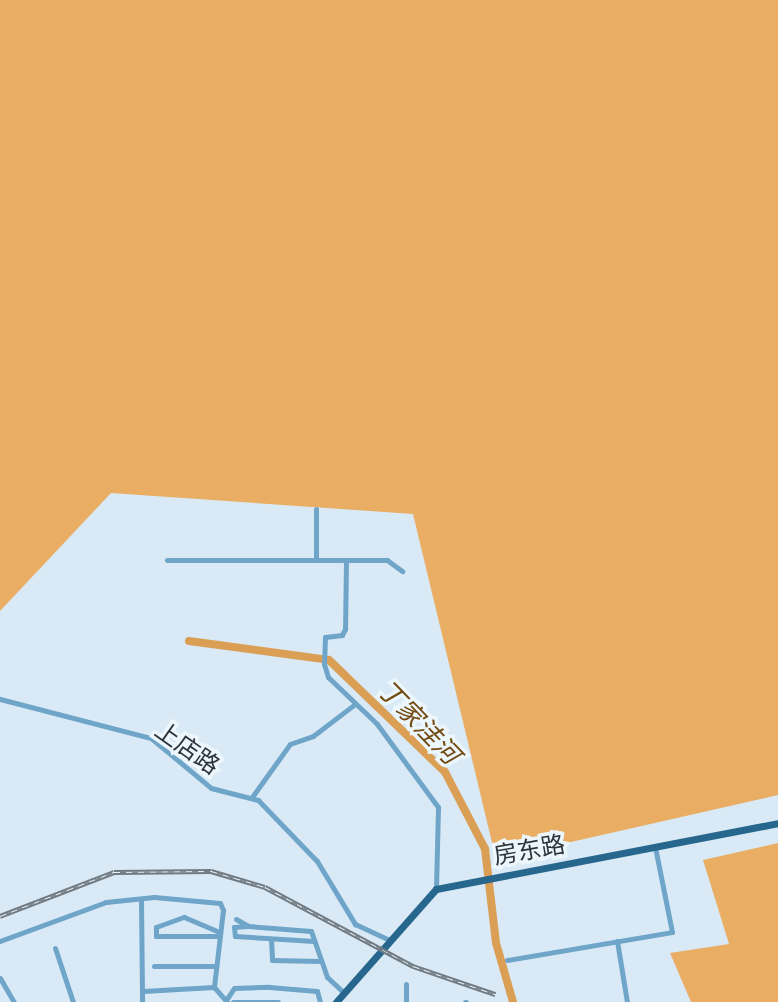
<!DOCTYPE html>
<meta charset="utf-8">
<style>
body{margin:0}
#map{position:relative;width:778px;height:1002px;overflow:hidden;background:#d9eaf6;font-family:"Noto Sans","Noto Sans SC",sans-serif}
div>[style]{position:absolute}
.forest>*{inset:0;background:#e9ad63}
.river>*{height:8px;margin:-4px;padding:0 4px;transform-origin:4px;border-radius:4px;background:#da9f55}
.minor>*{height:5px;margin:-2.5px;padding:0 2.5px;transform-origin:2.5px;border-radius:2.5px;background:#6ea5c9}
.major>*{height:7px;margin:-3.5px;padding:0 3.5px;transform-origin:3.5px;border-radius:3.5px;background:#27678e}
.rail>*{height:5px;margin-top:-2.5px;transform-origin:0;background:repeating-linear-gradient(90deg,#ecf6fd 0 6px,#707a82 0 12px);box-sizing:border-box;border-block:2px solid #707a82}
span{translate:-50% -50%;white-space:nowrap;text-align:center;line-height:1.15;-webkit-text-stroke:7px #ecf6fd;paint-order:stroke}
.street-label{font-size:24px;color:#2d3338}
.water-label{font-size:26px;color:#734b13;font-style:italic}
</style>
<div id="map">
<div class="forest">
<div style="clip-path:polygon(0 0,778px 0,778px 795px,496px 859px,413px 514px,111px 493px,0 611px)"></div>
<div style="clip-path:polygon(778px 843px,778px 1002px,691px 1002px,670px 953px,729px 944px,703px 860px)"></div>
</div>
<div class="river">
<div style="left:189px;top:641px;width:141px;rotate:7.7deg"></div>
<div style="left:329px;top:660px;width:161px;rotate:44deg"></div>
<div style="left:445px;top:772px;width:87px;rotate:62.5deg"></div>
<div style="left:485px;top:849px;width:95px;rotate:83.3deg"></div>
<div style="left:496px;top:943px;width:61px;rotate:73.9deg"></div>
</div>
<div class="minor">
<div style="left:316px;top:509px;width:50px;rotate:90deg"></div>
<div style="left:167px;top:560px;width:220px"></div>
<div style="left:387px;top:560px;width:19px;rotate:36deg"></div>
<div style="left:346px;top:561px;width:68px;rotate:90.8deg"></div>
<div style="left:345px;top:629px;width:7px;rotate:117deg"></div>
<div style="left:342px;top:635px;width:17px;rotate:173deg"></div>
<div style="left:325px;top:637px;width:27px;rotate:92deg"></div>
<div style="left:324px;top:664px;width:14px;rotate:73deg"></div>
<div style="left:328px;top:677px;width:68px;rotate:43.8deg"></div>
<div style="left:377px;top:724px;width:103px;rotate:53.7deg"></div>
<div style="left:438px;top:807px;width:82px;rotate:91.4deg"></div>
<div style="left:0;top:699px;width:156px;rotate:14.5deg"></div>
<div style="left:151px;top:738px;width:78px;rotate:39.8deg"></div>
<div style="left:211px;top:788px;width:49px;rotate:14.3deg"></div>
<div style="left:258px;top:800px;width:85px;rotate:46deg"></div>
<div style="left:317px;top:861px;width:74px;rotate:58.9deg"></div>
<div style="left:355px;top:924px;width:38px;rotate:25deg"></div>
<div style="left:252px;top:797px;width:65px;rotate:-54.4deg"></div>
<div style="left:290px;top:744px;width:24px;rotate:-19deg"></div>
<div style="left:313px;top:736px;width:53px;rotate:-37.3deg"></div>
<div style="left:141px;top:899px;width:103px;rotate:89.4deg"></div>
<div style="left:236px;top:919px;width:14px;rotate:30deg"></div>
<div style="left:248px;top:926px;width:63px;rotate:4.5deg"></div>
<div style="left:311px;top:931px;width:49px;rotate:70.8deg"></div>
<div style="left:327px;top:977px;width:23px;rotate:43deg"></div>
<div style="left:247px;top:926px;width:13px;rotate:176deg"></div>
<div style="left:234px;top:927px;width:9px;rotate:84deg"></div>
<div style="left:235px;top:936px;width:79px;rotate:3.6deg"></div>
<div style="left:219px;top:936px;width:63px;rotate:180deg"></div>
<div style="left:156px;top:936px;width:9px;rotate:-90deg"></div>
<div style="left:156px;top:927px;width:30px;rotate:-20deg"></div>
<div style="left:184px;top:917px;width:39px;rotate:23deg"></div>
<div style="left:271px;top:939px;width:21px;rotate:87deg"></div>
<div style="left:272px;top:960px;width:49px;rotate:1.2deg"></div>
<div style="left:0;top:941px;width:113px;rotate:-20.2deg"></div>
<div style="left:106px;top:902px;width:48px;rotate:-5.9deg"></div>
<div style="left:154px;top:897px;width:66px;rotate:5.2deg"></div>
<div style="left:220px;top:903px;width:8px;rotate:67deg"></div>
<div style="left:223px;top:910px;width:78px;rotate:96.7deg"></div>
<div style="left:214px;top:987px;width:20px;rotate:49deg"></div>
<div style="left:617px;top:941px;width:62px;rotate:80.7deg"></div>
<div style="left:55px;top:948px;width:57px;rotate:71.6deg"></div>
<div style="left:507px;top:960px;width:167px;rotate:-9.6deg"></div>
<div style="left:672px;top:932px;width:87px;rotate:-101.3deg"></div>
<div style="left:154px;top:966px;width:61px"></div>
<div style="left:0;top:978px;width:28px;rotate:60deg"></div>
<div style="left:143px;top:991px;width:71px;rotate:-3.2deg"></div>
<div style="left:226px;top:1000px;width:14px;rotate:-56deg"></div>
<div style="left:234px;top:988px;width:35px;rotate:-2deg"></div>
<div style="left:269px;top:987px;width:48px;rotate:4.8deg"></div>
<div style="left:317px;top:991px;width:11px;rotate:75deg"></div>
<div style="left:233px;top:1002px;width:45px"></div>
<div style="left:406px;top:1002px;width:18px;rotate:-90deg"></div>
<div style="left:465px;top:1002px;width:1px"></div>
</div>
<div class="major">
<div style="left:336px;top:1002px;width:151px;rotate:-48.5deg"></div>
<div style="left:436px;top:889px;width:348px;rotate:-10.9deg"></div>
</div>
<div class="rail">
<div style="left:0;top:916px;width:122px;rotate:-21.1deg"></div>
<div style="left:114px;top:872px;width:97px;rotate:-0.6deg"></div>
<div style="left:211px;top:871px;width:56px;rotate:16.5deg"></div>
<div style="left:265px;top:887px;width:168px;rotate:28.1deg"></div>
<div style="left:413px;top:966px;width:87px;rotate:18.9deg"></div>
</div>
<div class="street-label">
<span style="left:188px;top:747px;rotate:35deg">上店路</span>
<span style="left:529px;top:849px;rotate:-10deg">房东路</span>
</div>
<div class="water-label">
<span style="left:419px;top:722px;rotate:46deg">丁家洼河</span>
</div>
</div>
